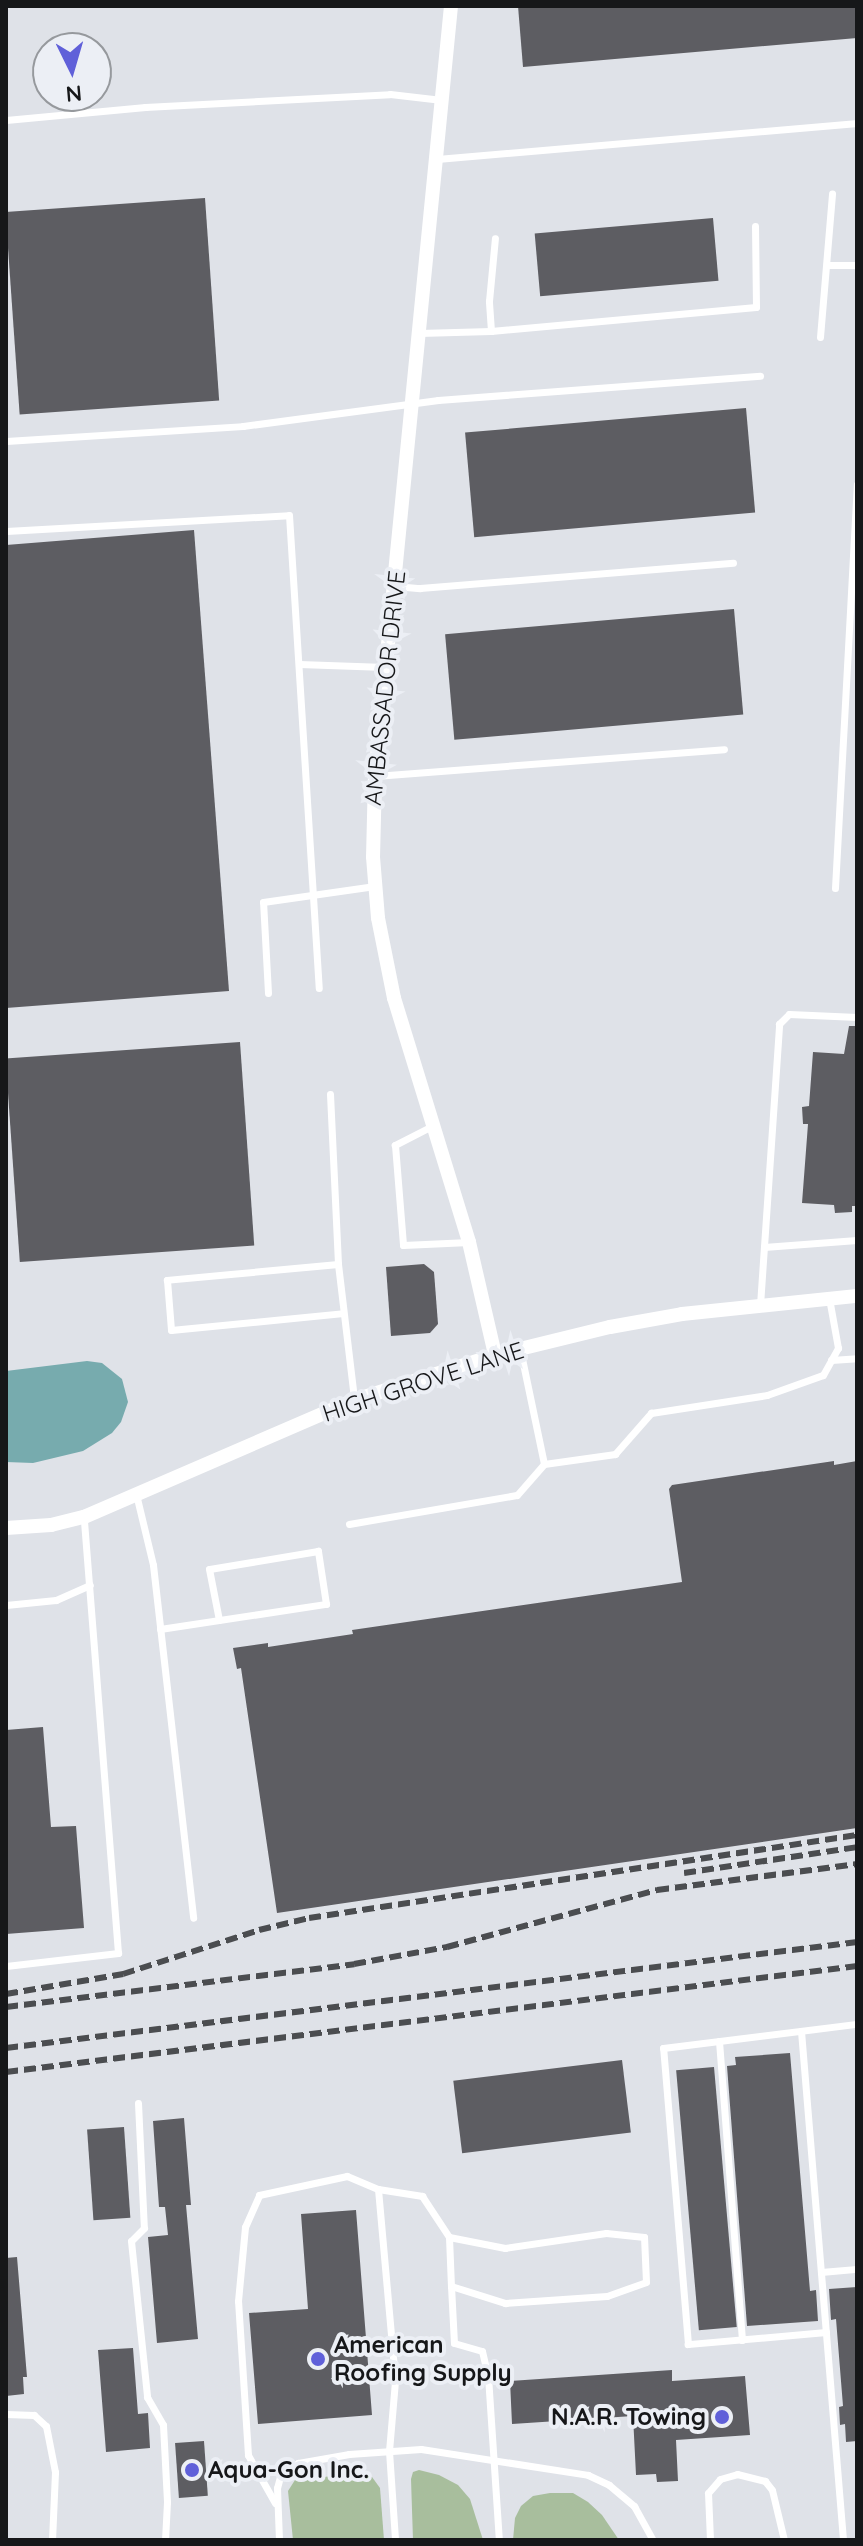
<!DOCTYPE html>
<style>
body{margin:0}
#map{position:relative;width:863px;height:2546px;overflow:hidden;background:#dfe2e8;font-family:Quicksand,sans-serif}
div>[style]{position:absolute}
.green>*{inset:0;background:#a8be9d}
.water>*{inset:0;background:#77abae}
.building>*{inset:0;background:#5d5d62;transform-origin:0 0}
.service>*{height:7px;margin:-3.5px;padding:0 3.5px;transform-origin:3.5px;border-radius:3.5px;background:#fff}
.minor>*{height:14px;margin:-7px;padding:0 7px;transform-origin:7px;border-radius:7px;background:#fff}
.rail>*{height:6px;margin-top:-3px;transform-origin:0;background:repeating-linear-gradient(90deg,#4b4d50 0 12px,transparent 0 18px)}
.dots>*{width:22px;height:22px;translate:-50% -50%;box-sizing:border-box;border:4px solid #eceff5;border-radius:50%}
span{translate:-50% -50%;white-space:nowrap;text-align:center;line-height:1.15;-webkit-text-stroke:8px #eceff5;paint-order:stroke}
.street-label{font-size:24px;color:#161719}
.poi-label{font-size:24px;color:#161719;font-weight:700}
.left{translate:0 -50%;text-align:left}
.right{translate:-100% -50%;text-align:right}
.frame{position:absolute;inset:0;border:8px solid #161719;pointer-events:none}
.north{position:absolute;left:32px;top:32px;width:80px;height:80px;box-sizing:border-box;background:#eceff5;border:2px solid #96999d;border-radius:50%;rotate:175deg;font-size:22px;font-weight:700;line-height:32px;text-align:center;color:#161719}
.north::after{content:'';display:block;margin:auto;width:28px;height:36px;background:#6060d9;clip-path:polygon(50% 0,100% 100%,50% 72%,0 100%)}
</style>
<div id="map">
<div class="green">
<div style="clip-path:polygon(419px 2470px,439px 2475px,458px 2485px,470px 2499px,483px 2540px,413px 2540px,411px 2479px,413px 2472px)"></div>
<div style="clip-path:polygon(361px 2473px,372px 2477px,380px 2488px,384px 2540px,293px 2540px,288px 2491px,295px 2480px)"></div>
<div style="clip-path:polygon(550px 2493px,573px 2493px,588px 2502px,602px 2515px,619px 2540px,513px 2540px,515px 2518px,521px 2506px,533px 2496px)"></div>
</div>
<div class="water">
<div style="clip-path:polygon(87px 1361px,102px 1363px,122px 1379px,128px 1402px,121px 1422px,112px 1433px,83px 1451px,33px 1463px,6px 1462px,6px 1371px)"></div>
</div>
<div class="building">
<div style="clip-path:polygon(518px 6px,857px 6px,857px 38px,523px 67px)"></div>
<div style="left:205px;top:198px;width:203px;height:200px;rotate:86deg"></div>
<div style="left:713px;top:218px;width:63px;height:179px;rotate:85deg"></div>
<div style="left:746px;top:408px;width:105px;height:282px;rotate:85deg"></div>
<div style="clip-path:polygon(194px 530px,229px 991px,6px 1008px,6px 545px)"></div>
<div style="left:734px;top:609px;width:106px;height:290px;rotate:85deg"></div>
<div style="clip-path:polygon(849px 1026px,857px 1026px,857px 1206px,852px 1206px,852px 1212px,835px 1213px,834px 1205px,802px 1203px,808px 1124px,803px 1124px,802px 1107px,809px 1106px,813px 1052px,844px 1054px)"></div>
<div style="left:240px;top:1042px;width:204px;height:235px;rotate:86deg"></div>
<div style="clip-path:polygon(424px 1264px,434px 1272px,438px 1324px,430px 1333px,391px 1336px,386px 1267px)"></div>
<div style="clip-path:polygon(834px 1461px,834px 1465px,857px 1461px,857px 1828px,277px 1913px,241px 1668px,237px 1669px,233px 1648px,268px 1643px,268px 1647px,353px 1634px,352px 1630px,682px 1582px,669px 1489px,672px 1485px)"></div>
<div style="clip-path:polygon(43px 1727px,51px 1827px,76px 1826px,84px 1928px,6px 1934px,6px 1730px)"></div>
<div style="clip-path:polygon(790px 2053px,810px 2291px,816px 2290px,818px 2321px,747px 2326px,727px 2066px,736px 2065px,735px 2057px)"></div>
<div style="left:622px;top:2060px;width:73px;height:170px;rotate:83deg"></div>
<div style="left:714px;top:2067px;width:261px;height:38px;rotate:85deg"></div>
<div style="clip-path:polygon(184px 2118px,191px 2205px,186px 2205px,198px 2339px,157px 2343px,148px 2237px,168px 2235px,165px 2207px,159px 2207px,153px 2121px)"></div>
<div style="left:124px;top:2127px;width:91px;height:37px;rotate:86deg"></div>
<div style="clip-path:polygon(356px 2210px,372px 2415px,258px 2424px,249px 2313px,308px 2309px,301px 2214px)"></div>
<div style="clip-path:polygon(17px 2257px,27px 2377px,23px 2377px,24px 2394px,6px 2396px,6px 2258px)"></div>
<div style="clip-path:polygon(857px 2287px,857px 2441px,846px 2442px,845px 2424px,840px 2425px,839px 2407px,843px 2406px,836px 2319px,831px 2320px,829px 2289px)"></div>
<div style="clip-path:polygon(133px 2348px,138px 2414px,148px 2413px,150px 2448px,106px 2452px,98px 2350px)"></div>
<div style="clip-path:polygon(672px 2370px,672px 2381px,745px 2376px,750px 2435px,676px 2440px,678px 2481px,657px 2482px,656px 2474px,636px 2475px,633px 2416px,512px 2424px,510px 2381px)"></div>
<div style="left:204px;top:2441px;width:55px;height:29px;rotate:86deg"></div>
</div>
<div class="service">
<div style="left:6px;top:120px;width:140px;rotate:-5.3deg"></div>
<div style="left:145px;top:107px;width:245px;rotate:-3deg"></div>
<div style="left:390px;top:94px;width:52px;rotate:6.6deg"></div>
<div style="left:437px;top:159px;width:422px;rotate:-4.9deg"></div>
<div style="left:828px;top:265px;width:29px"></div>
<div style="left:491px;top:331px;width:30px;rotate:-94deg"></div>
<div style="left:489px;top:301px;width:63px;rotate:-84.6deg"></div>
<div style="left:419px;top:333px;width:72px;rotate:-1.6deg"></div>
<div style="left:491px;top:331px;width:266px;rotate:-5.2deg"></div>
<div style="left:756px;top:307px;width:81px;rotate:-90.7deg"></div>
<div style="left:820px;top:337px;width:144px;rotate:-85.2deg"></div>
<div style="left:6px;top:441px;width:237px;rotate:-3.6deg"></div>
<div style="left:243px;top:426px;width:197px;rotate:-7.6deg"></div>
<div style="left:438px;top:400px;width:323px;rotate:-4.3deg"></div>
<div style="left:6px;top:531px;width:283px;rotate:-3.2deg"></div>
<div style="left:289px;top:515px;width:474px;rotate:86.4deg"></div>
<div style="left:395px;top:586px;width:25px;rotate:5deg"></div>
<div style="left:420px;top:588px;width:314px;rotate:-4.6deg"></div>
<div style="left:299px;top:664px;width:86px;rotate:2deg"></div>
<div style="left:375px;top:776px;width:350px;rotate:-4.4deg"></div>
<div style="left:835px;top:888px;width:404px;rotate:-86.9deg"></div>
<div style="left:268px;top:993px;width:91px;rotate:-93.1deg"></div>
<div style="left:263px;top:902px;width:113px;rotate:-8.1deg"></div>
<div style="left:330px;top:1094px;width:170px;rotate:87.3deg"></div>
<div style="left:338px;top:1264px;width:136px;rotate:83.2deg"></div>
<div style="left:432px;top:1126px;width:42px;rotate:152.8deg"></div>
<div style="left:395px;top:1145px;width:100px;rotate:85.4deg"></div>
<div style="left:403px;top:1245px;width:66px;rotate:-2.6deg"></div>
<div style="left:764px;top:1247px;width:93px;rotate:-4.3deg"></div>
<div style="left:338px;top:1264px;width:172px;rotate:174.7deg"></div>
<div style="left:167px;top:1280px;width:50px;rotate:85.4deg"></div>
<div style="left:171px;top:1330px;width:173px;rotate:-5.6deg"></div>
<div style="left:760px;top:1305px;width:282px;rotate:-86.1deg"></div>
<div style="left:779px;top:1024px;width:14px;rotate:-45deg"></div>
<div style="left:789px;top:1014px;width:68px;rotate:2.5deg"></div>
<div style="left:520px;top:1349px;width:117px;rotate:78.2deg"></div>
<div style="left:544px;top:1464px;width:72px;rotate:-8deg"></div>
<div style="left:615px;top:1454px;width:55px;rotate:-48.7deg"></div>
<div style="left:651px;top:1413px;width:117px;rotate:-8.8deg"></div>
<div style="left:767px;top:1395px;width:59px;rotate:-19.7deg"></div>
<div style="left:823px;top:1375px;width:31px;rotate:-61deg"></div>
<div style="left:838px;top:1348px;width:51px;rotate:-100.2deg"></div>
<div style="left:831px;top:1360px;width:26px;rotate:-4deg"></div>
<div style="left:136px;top:1494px;width:73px;rotate:76.5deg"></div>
<div style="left:153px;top:1565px;width:355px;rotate:83.5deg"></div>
<div style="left:349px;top:1524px;width:170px;rotate:-9.8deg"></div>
<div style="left:517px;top:1495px;width:41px;rotate:-48.9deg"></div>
<div style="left:6px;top:1605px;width:50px;rotate:-5.7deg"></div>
<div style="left:56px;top:1600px;width:37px;rotate:-24deg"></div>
<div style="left:160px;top:1629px;width:168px;rotate:-8.6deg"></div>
<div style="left:326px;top:1604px;width:54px;rotate:-98.6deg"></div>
<div style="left:318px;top:1551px;width:110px;rotate:170.6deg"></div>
<div style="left:209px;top:1569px;width:52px;rotate:78.9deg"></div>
<div style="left:6px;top:1966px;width:113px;rotate:-6.6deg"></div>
<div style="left:118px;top:1953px;width:437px;rotate:-94.5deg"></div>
<div style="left:801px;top:2031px;width:511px;rotate:85.28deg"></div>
<div style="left:719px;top:2041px;width:300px;rotate:85.6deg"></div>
<div style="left:138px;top:2103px;width:125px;rotate:87.3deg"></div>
<div style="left:144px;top:2228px;width:18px;rotate:135deg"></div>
<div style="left:131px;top:2241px;width:157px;rotate:84.1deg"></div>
<div style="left:147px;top:2397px;width:32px;rotate:60deg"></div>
<div style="left:163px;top:2425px;width:77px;rotate:87deg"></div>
<div style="left:167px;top:2502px;width:38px;rotate:93deg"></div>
<div style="left:378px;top:2189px;width:45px;rotate:9deg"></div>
<div style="left:422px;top:2196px;width:49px;rotate:56.6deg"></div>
<div style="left:821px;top:2272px;width:36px;rotate:-5deg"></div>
<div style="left:451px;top:2286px;width:57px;rotate:17.5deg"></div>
<div style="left:505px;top:2303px;width:102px;rotate:-3.9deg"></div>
<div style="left:607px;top:2296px;width:41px;rotate:-19.7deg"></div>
<div style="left:646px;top:2282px;width:45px;rotate:-92.5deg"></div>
<div style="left:644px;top:2237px;width:38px;rotate:-174deg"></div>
<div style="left:606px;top:2233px;width:102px;rotate:171.6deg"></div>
<div style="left:505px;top:2248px;width:57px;rotate:-168.9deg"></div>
<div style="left:449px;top:2237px;width:49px;rotate:87.7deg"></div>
<div style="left:451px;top:2286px;width:57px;rotate:87deg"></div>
<div style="left:454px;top:2343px;width:29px;rotate:16deg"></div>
<div style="left:482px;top:2351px;width:26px;rotate:77deg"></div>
<div style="left:488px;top:2376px;width:164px;rotate:86.2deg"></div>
<div style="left:826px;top:2332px;width:139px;rotate:175deg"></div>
<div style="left:688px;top:2344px;width:297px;rotate:-94.8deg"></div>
<div style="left:663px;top:2048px;width:195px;rotate:-7.1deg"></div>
<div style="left:6px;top:2414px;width:28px;rotate:2deg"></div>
<div style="left:34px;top:2415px;width:16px;rotate:43deg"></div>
<div style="left:46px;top:2426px;width:47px;rotate:78.9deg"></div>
<div style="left:55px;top:2472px;width:68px;rotate:92.5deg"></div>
<div style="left:275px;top:2503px;width:55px;rotate:-119.4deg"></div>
<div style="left:248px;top:2455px;width:154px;rotate:-93.7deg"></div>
<div style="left:238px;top:2301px;width:74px;rotate:-84.6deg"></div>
<div style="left:245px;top:2227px;width:35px;rotate:-66deg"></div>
<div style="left:259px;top:2195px;width:90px;rotate:-12.2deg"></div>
<div style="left:347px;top:2176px;width:34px;rotate:23deg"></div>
<div style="left:378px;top:2189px;width:193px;rotate:84.9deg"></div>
<div style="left:395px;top:2381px;width:70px;rotate:94.9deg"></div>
<div style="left:389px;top:2451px;width:89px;rotate:86.1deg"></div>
<div style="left:279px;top:2540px;width:52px;rotate:-92.2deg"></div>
<div style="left:277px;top:2488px;width:11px;rotate:-75deg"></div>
<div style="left:280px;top:2477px;width:23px;rotate:-38deg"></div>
<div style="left:298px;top:2463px;width:52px;rotate:-10deg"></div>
<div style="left:349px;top:2454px;width:72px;rotate:-4deg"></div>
<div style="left:421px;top:2449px;width:169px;rotate:8.8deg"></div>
<div style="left:588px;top:2475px;width:23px;rotate:25deg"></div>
<div style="left:609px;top:2485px;width:33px;rotate:40deg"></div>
<div style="left:634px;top:2506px;width:39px;rotate:61deg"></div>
<div style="left:710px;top:2540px;width:47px;rotate:-92.4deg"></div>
<div style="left:708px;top:2493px;width:18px;rotate:-49deg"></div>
<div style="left:720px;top:2479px;width:18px;rotate:-16deg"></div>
<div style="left:737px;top:2474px;width:29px;rotate:14deg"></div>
<div style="left:765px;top:2481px;width:11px;rotate:52deg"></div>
<div style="left:772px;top:2490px;width:51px;rotate:76.5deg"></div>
</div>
<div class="minor">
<div style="left:451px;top:6px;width:774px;rotate:95.64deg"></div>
<div style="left:375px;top:776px;width:81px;rotate:91.4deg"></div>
<div style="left:373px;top:857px;width:61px;rotate:85.3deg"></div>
<div style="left:378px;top:918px;width:82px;rotate:78.7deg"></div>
<div style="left:394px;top:998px;width:255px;rotate:72.9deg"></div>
<div style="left:469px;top:1242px;width:116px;rotate:77deg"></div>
<div style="left:6px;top:1528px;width:45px;rotate:-3.8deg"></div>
<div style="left:51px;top:1525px;width:34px;rotate:-14deg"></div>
<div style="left:84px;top:1517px;width:295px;rotate:-23.4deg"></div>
<div style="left:355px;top:1400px;width:147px;rotate:-17.8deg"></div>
<div style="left:495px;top:1355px;width:118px;rotate:-13.7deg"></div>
<div style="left:610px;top:1327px;width:73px;rotate:-10.2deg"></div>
<div style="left:682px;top:1314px;width:176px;rotate:-5.9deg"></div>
</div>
<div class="rail">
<div style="left:684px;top:1873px;width:175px;rotate:-8.5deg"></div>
<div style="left:6px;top:1994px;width:119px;rotate:-9.7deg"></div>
<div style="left:123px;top:1974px;width:143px;rotate:-17.9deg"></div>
<div style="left:259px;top:1930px;width:51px;rotate:-13.5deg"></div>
<div style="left:309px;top:1918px;width:554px;rotate:-8.61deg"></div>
<div style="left:6px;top:2007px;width:351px;rotate:-7deg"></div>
<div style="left:354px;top:1964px;width:95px;rotate:-10.4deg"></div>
<div style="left:447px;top:1947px;width:218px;rotate:-15.2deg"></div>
<div style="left:657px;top:1890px;width:202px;rotate:-7.4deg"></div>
<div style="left:6px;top:2048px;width:858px;rotate:-7.1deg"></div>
<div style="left:6px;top:2072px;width:858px;rotate:-7.1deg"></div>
</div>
<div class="dots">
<div style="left:318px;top:2359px;background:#6060d9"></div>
<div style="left:722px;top:2417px;background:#6060d9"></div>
<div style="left:192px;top:2470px;background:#6060d9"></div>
</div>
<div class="street-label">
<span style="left:385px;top:688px;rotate:-84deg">AMBASSADOR DRIVE</span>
<span style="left:423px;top:1382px;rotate:-18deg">HIGH GROVE LANE</span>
</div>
<div class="poi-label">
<span class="left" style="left:334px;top:2359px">American<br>Roofing Supply</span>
<span class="right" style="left:706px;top:2417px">N.A.R. Towing</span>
<span class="left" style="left:208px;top:2470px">Aqua-Gon Inc.</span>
</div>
<div class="frame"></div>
<div class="north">N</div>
</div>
